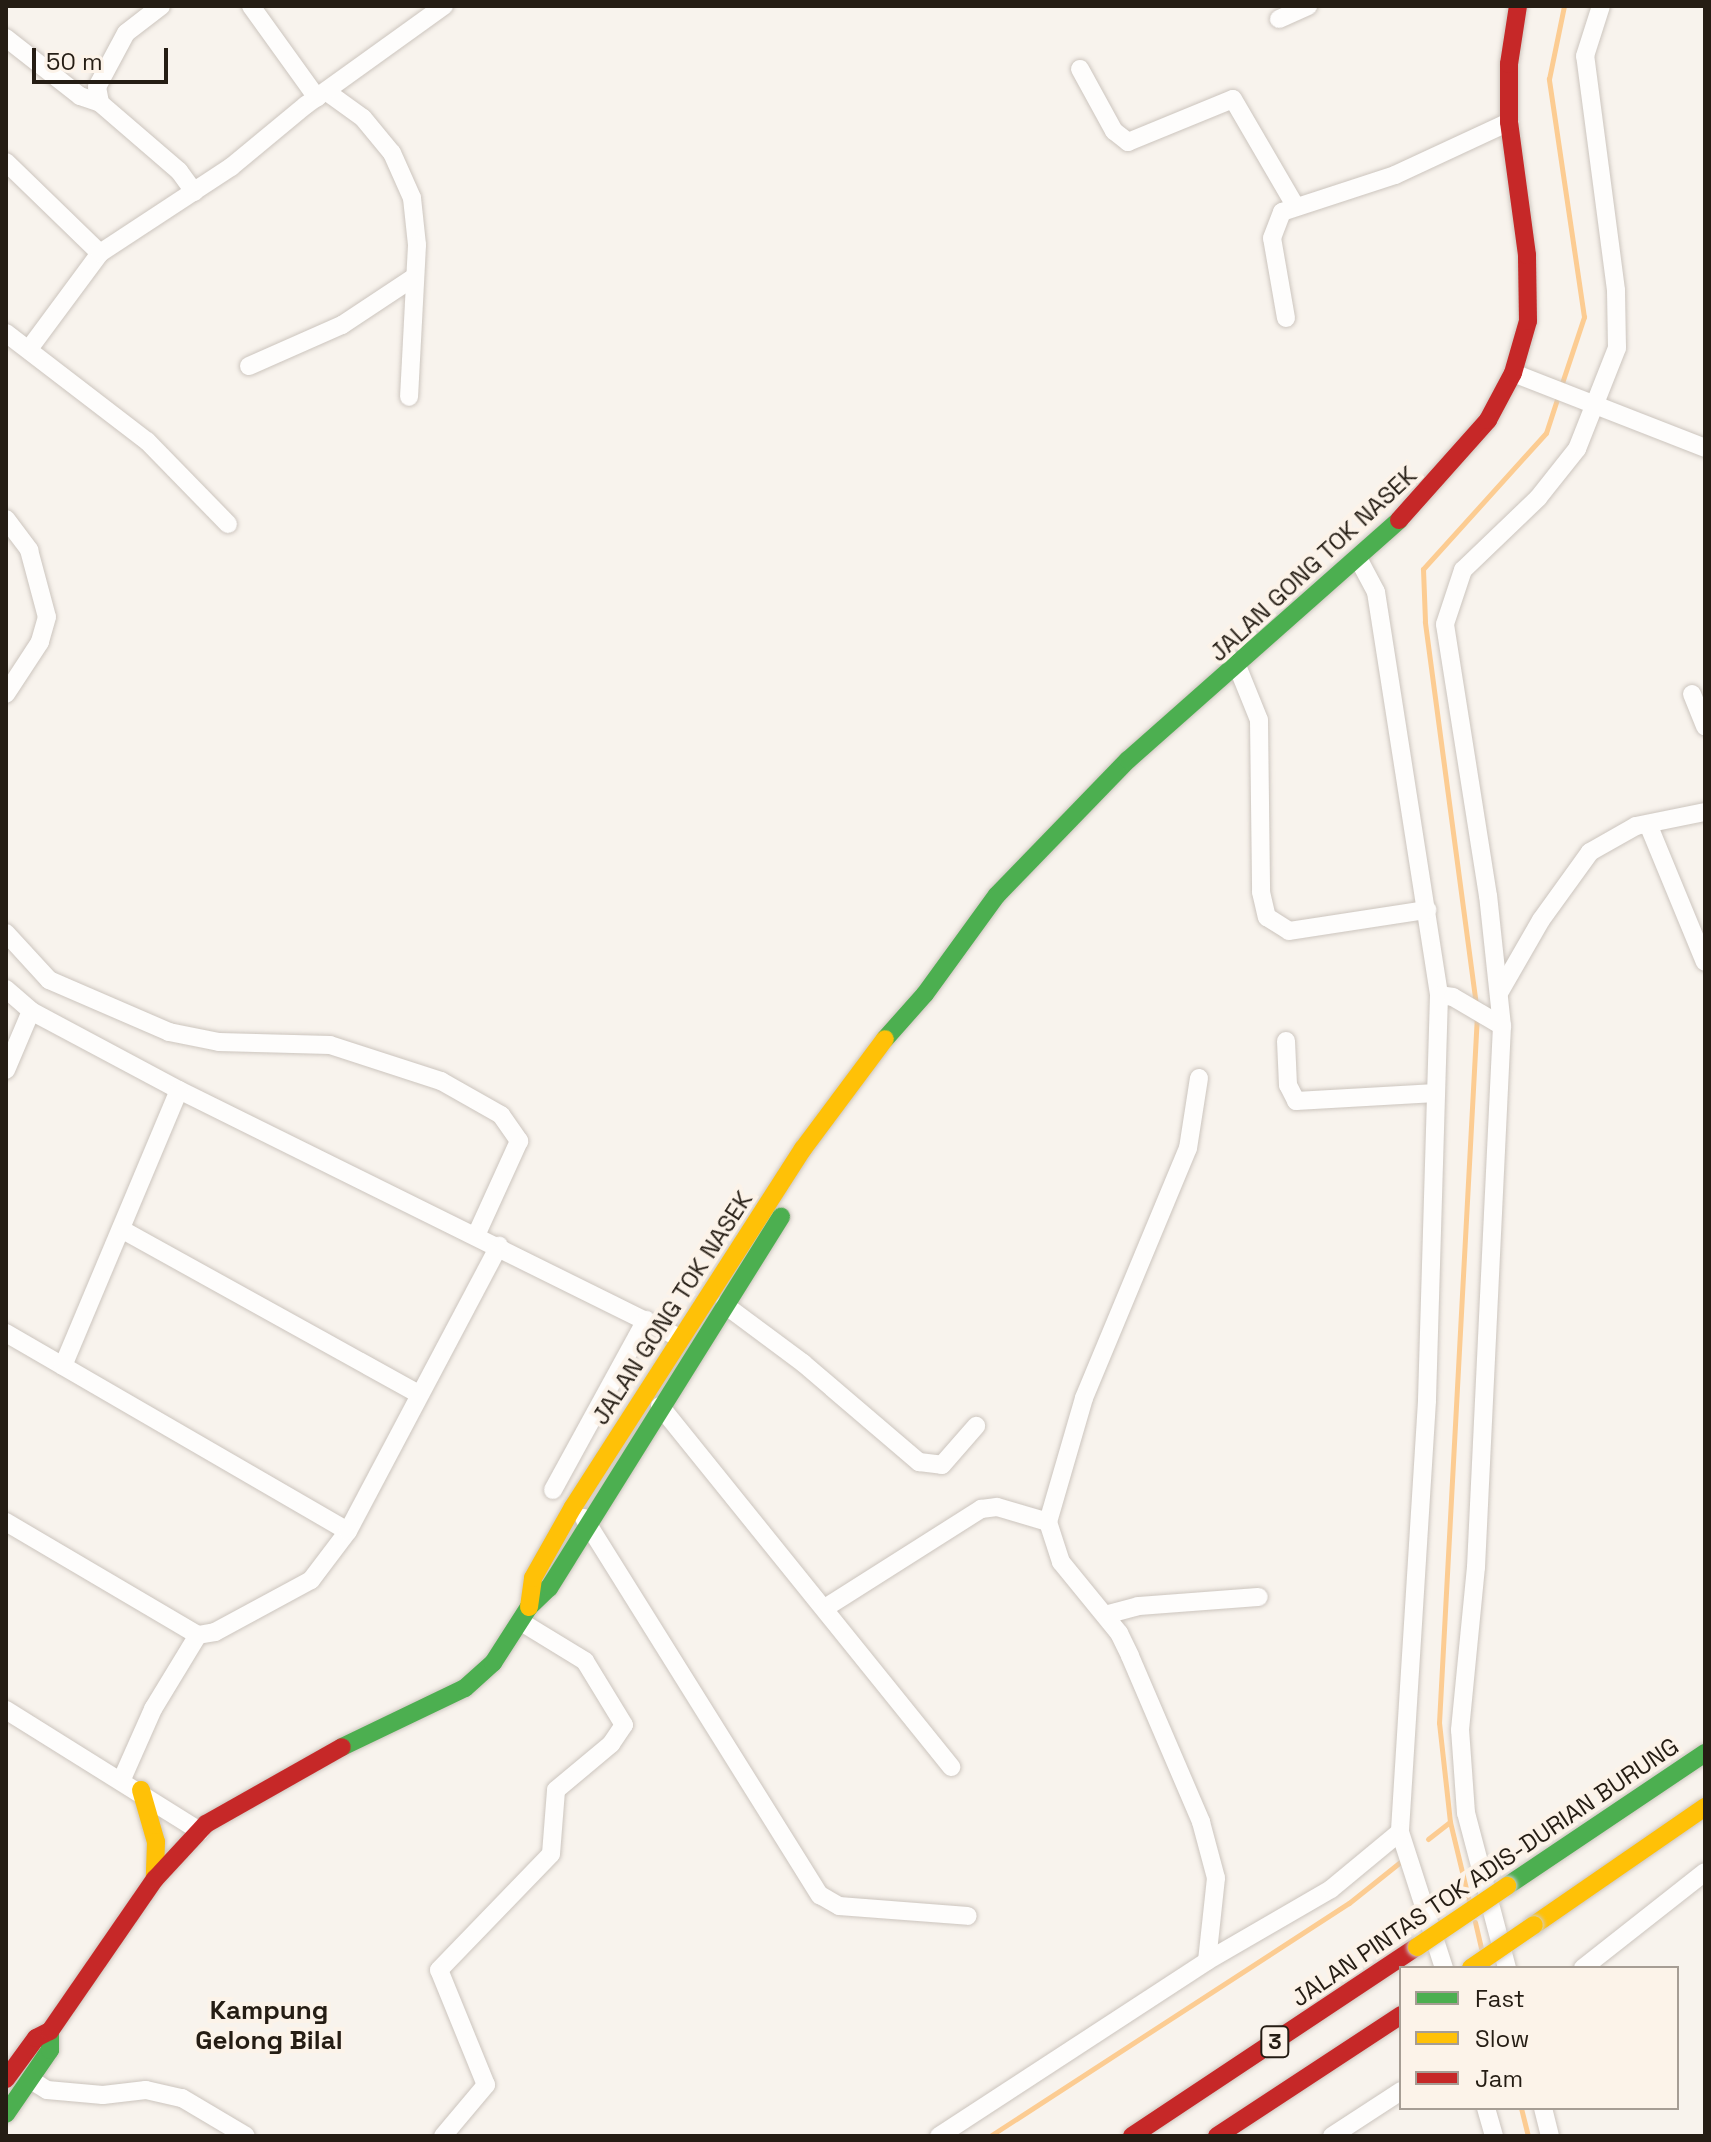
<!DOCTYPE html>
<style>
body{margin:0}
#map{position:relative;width:1711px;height:2142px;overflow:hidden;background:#f8f3ed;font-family:"Space Grotesk",sans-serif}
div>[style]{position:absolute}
.stream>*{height:5px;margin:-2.5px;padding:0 2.5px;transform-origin:2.5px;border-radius:2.5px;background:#fccc92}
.roads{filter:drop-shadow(0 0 2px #ccc5be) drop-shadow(0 0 2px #ccc5be)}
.street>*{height:18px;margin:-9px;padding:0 9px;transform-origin:9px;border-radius:9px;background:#fefdfc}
.fast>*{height:18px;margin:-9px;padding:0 9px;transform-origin:9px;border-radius:9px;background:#4caf50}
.slow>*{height:18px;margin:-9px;padding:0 9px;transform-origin:9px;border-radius:9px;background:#ffc107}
.jam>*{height:18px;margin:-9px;padding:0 9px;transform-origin:9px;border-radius:9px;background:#c62828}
.bridges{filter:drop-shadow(0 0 2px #d1ceca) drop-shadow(0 0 2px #d1ceca)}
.slow-bridge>*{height:18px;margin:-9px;padding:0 9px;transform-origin:9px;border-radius:9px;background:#ffc107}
span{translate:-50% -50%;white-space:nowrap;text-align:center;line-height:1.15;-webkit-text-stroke:8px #fcf3e9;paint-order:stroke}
.shield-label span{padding:2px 6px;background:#fcf3e9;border:2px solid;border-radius:6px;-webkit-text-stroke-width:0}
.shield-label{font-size:22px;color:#251d14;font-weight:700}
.street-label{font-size:24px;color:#251d14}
.neighbourhood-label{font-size:26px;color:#251d14;font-weight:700}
.frame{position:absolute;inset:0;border:8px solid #251d14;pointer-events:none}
.legend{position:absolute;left:1399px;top:1966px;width:280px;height:144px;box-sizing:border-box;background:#fcf3e9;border:2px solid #a69d94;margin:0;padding:10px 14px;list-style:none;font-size:24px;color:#251d14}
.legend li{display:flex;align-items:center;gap:16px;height:40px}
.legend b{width:40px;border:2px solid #a69d94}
.scale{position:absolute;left:32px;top:48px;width:136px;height:36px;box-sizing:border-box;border:4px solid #251d14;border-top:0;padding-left:10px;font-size:24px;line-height:28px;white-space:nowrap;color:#251d14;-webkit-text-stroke:6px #fcf3e9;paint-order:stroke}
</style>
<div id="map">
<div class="stream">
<div style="left:1561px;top:386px;width:73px;rotate:-71.6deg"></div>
<div style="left:1584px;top:317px;width:241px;rotate:-98.4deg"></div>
<div style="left:1549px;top:79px;width:75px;rotate:-78.4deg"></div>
<div style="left:1476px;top:1005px;width:387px;rotate:-97.6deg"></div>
<div style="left:1425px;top:621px;width:52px;rotate:-92.2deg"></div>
<div style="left:1423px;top:569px;width:183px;rotate:-47.9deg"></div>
<div style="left:1546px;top:433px;width:39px;rotate:-72deg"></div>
<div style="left:1428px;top:1839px;width:28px;rotate:-38deg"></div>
<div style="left:1469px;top:1901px;width:81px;rotate:-103.5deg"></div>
<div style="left:1450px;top:1822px;width:100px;rotate:-96.3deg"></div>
<div style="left:1439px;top:1723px;width:709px;rotate:-86.93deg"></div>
<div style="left:1475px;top:1922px;width:27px;rotate:77deg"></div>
<div style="left:1521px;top:2108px;width:29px;rotate:76deg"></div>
<div style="left:990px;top:2136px;width:428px;rotate:-33deg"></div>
<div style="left:1349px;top:1903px;width:70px;rotate:-38.7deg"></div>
</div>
<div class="roads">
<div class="street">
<div style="left:161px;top:6px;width:44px;rotate:142.4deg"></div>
<div style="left:126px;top:33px;width:61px;rotate:118.2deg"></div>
<div style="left:97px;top:87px;width:16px;rotate:79deg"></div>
<div style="left:100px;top:103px;width:104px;rotate:40.7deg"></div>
<div style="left:179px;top:171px;width:26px;rotate:54deg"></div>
<div style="left:251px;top:6px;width:113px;rotate:54.3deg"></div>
<div style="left:1279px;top:19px;width:32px;rotate:-24deg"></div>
<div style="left:6px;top:38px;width:94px;rotate:38.1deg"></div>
<div style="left:80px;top:96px;width:21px;rotate:19deg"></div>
<div style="left:1080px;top:69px;width:71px;rotate:61.3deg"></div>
<div style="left:1114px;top:131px;width:18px;rotate:38deg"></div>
<div style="left:1128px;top:142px;width:113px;rotate:-22.3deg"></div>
<div style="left:1233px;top:99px;width:121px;rotate:59.8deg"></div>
<div style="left:327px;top:92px;width:44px;rotate:35.8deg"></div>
<div style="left:363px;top:118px;width:45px;rotate:50.4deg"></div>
<div style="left:392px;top:153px;width:49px;rotate:66deg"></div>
<div style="left:412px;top:198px;width:47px;rotate:83.9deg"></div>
<div style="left:417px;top:245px;width:152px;rotate:93deg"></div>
<div style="left:6px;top:162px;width:131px;rotate:44.1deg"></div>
<div style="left:1286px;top:318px;width:81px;rotate:-99.9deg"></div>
<div style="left:1272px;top:238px;width:28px;rotate:-69deg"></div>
<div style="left:1282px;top:212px;width:119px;rotate:-18.1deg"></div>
<div style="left:1395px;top:175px;width:126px;rotate:-24.9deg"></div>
<div style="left:6px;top:333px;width:178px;rotate:37.5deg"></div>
<div style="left:147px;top:441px;width:116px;rotate:45.7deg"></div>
<div style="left:29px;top:349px;width:119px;rotate:-53.5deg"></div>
<div style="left:100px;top:253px;width:157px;rotate:-33.3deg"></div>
<div style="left:231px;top:167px;width:97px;rotate:-39.6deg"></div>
<div style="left:306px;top:105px;width:170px;rotate:-35.7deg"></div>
<div style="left:249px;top:366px;width:102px;rotate:-23.8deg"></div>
<div style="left:342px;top:325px;width:85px;rotate:-33.5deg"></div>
<div style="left:1513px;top:373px;width:206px;rotate:21.3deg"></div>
<div style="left:6px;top:519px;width:39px;rotate:53deg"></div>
<div style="left:29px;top:550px;width:69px;rotate:75deg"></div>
<div style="left:47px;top:617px;width:26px;rotate:106deg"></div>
<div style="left:40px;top:642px;width:62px;rotate:123.2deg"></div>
<div style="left:1359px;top:560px;width:36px;rotate:62deg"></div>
<div style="left:1376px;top:592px;width:408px;rotate:81.1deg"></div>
<div style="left:1439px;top:995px;width:406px;rotate:91.7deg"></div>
<div style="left:1427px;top:1401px;width:432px;rotate:93.6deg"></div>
<div style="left:1400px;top:1832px;width:143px;rotate:72.1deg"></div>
<div style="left:1238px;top:668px;width:56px;rotate:68deg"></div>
<div style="left:1259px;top:720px;width:172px;rotate:89.3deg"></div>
<div style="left:1261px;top:892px;width:26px;rotate:77deg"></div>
<div style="left:1267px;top:917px;width:26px;rotate:32deg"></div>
<div style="left:1289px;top:931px;width:140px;rotate:-8.7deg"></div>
<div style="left:1692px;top:694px;width:35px;rotate:68deg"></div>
<div style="left:1648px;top:824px;width:149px;rotate:67.6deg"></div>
<div style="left:6px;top:933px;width:64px;rotate:47.5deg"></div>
<div style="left:49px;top:980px;width:131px;rotate:23.4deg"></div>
<div style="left:169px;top:1032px;width:51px;rotate:11.3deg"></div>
<div style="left:219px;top:1042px;width:111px;rotate:1.5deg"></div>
<div style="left:330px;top:1045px;width:117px;rotate:18deg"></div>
<div style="left:441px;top:1081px;width:69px;rotate:29.5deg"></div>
<div style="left:501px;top:1115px;width:32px;rotate:55deg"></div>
<div style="left:519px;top:1141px;width:101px;rotate:114.5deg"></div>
<div style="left:6px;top:989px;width:33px;rotate:41deg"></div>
<div style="left:31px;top:1011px;width:168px;rotate:28.1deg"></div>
<div style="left:179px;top:1090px;width:559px;rotate:26.34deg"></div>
<div style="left:1499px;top:993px;width:84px;rotate:-60.1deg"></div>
<div style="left:1541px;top:920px;width:84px;rotate:-54.2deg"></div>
<div style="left:1590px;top:852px;width:53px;rotate:-29.5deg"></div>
<div style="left:1636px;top:826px;width:70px;rotate:-11.5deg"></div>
<div style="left:1439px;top:995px;width:14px;rotate:8deg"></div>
<div style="left:1453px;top:997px;width:57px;rotate:30.6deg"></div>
<div style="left:1286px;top:1041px;width:44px;rotate:87.4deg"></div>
<div style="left:1288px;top:1085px;width:18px;rotate:63deg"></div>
<div style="left:1296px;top:1101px;width:140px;rotate:-3.3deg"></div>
<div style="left:6px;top:1070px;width:64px;rotate:-67deg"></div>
<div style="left:1199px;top:1078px;width:71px;rotate:98.9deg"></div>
<div style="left:1188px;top:1148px;width:271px;rotate:112.6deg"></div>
<div style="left:1084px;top:1398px;width:129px;rotate:106.2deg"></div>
<div style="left:1048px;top:1522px;width:42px;rotate:72deg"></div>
<div style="left:1061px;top:1562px;width:92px;rotate:50.8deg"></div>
<div style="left:1119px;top:1633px;width:25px;rotate:64deg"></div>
<div style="left:1130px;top:1656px;width:181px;rotate:66.8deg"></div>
<div style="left:1201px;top:1822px;width:58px;rotate:75deg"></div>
<div style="left:1216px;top:1878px;width:83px;rotate:96.2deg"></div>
<div style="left:121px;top:1229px;width:338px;rotate:29deg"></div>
<div style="left:725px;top:1305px;width:97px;rotate:36.6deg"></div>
<div style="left:803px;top:1363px;width:153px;rotate:40.5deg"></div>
<div style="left:919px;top:1462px;width:23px;rotate:7deg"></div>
<div style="left:942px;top:1465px;width:52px;rotate:-48.9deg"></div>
<div style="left:6px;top:1333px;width:395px;rotate:30.1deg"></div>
<div style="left:63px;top:1366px;width:299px;rotate:-67.2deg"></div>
<div style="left:660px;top:1406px;width:464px;rotate:51.1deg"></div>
<div style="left:553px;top:1490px;width:194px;rotate:-61.3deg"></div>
<div style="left:584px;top:1518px;width:445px;rotate:58deg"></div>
<div style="left:820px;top:1895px;width:22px;rotate:30deg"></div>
<div style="left:839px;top:1906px;width:129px;rotate:4.4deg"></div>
<div style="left:6px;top:1522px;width:223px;rotate:30.5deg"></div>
<div style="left:198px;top:1635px;width:17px;rotate:-10deg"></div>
<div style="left:215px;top:1632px;width:109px;rotate:-28.4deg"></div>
<div style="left:311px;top:1580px;width:61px;rotate:-52.9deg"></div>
<div style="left:348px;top:1531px;width:323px;rotate:-62.1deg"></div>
<div style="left:825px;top:1608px;width:185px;rotate:-32.4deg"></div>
<div style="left:981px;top:1509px;width:16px;rotate:-7deg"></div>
<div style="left:997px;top:1507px;width:53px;rotate:16.4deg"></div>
<div style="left:1105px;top:1615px;width:34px;rotate:-15deg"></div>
<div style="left:1138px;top:1606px;width:121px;rotate:-4.3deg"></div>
<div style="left:6px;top:1710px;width:229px;rotate:32deg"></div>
<div style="left:122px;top:1779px;width:77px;rotate:-66.1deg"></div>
<div style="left:153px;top:1709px;width:87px;rotate:-58.7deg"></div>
<div style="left:1507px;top:1968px;width:160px;rotate:-104.8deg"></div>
<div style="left:1466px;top:1813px;width:83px;rotate:-94.1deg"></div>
<div style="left:1460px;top:1730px;width:164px;rotate:-84.4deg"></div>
<div style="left:1476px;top:1567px;width:542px;rotate:-87.25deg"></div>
<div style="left:1502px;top:1026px;width:131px;rotate:-96.1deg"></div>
<div style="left:1488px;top:896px;width:275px;rotate:-99deg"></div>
<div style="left:1445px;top:624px;width:57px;rotate:-71.6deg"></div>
<div style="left:1463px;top:570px;width:104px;rotate:-43.8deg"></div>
<div style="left:1538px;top:498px;width:63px;rotate:-51.5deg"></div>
<div style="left:1577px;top:449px;width:109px;rotate:-68.4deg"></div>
<div style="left:1617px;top:348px;width:58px;rotate:-91deg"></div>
<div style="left:1616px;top:290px;width:236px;rotate:-97.5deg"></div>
<div style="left:1585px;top:56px;width:52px;rotate:-72.3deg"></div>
<div style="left:1583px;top:1968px;width:155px;rotate:-38.2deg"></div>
<div style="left:31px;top:2080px;width:19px;rotate:32deg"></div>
<div style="left:47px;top:2090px;width:56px;rotate:5.1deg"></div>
<div style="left:103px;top:2095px;width:43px;rotate:-6.6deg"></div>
<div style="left:146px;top:2090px;width:37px;rotate:13deg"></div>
<div style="left:182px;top:2098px;width:74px;rotate:30.7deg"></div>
<div style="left:1486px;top:2108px;width:29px;rotate:74deg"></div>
<div style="left:1543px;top:2108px;width:29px;rotate:76deg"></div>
<div style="left:443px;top:2136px;width:67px;rotate:-49.9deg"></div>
<div style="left:486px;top:2085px;width:124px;rotate:-112.2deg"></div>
<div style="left:439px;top:1970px;width:161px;rotate:-46deg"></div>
<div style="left:551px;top:1854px;width:64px;rotate:-85.5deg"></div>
<div style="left:556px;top:1790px;width:72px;rotate:-39.9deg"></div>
<div style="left:611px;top:1744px;width:23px;rotate:-56deg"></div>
<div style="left:624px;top:1725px;width:75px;rotate:-121.4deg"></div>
<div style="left:585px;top:1661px;width:75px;rotate:-148.6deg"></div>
<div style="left:939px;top:2136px;width:320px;rotate:-33.1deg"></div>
<div style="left:1207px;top:1961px;width:143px;rotate:-30.1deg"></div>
<div style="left:1331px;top:1889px;width:89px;rotate:-39.6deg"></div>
<div style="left:1332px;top:2136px;width:82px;rotate:-33.1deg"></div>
</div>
<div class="fast">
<div style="left:885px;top:1039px;width:60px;rotate:-48.4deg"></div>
<div style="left:925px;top:994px;width:122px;rotate:-54deg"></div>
<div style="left:997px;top:895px;width:188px;rotate:-45.9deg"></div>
<div style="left:1128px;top:760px;width:362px;rotate:-41.5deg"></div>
<div style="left:342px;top:1747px;width:136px;rotate:-25.6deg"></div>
<div style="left:465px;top:1688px;width:38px;rotate:-42deg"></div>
<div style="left:493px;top:1663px;width:67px;rotate:-57.3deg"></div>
<div style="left:529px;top:1607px;width:28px;rotate:-44deg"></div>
<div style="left:549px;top:1588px;width:438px;rotate:-58deg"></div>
<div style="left:1507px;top:1886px;width:239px;rotate:-33.9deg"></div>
<div style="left:6px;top:2114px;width:78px;rotate:-55.5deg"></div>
<div style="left:50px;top:2050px;width:19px;rotate:-90deg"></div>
</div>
<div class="slow">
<div style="left:529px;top:1607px;width:29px;rotate:-82deg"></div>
<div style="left:533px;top:1578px;width:81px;rotate:-60.6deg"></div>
<div style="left:573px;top:1507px;width:426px;rotate:-57.3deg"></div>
<div style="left:803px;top:1149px;width:137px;rotate:-53.3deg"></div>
<div style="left:141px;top:1790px;width:54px;rotate:73.9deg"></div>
<div style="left:156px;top:1842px;width:37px;rotate:92deg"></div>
<div style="left:1534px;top:1925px;width:208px;rotate:-34.6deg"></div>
</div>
<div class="jam">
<div style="left:1399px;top:520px;width:134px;rotate:-48.3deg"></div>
<div style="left:1488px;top:420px;width:53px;rotate:-62deg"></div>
<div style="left:1513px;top:373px;width:54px;rotate:-73.9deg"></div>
<div style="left:1528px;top:321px;width:66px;rotate:-90.9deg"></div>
<div style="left:1527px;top:255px;width:134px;rotate:-97.7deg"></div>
<div style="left:1509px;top:122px;width:58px;rotate:-90deg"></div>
<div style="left:1509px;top:64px;width:59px;rotate:-81.2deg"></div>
<div style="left:6px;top:2079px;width:51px;rotate:-53.8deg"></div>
<div style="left:36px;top:2038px;width:16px;rotate:-27deg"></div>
<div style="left:50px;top:2031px;width:185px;rotate:-55.4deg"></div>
<div style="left:155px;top:1879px;width:75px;rotate:-47.2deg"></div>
<div style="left:206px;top:1824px;width:156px;rotate:-29.5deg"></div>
<div style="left:1132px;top:2136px;width:342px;rotate:-33.6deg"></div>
<div style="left:1217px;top:2136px;width:220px;rotate:-33.3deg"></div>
</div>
</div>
<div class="bridges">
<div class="slow-bridge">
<div style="left:1417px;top:1947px;width:109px;rotate:-34.1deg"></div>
<div style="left:1471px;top:1968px;width:76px;rotate:-34.3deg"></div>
</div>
</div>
<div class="shield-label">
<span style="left:1275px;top:2042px">3</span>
</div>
<div class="street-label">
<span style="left:1313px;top:564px;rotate:-43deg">JALAN GONG TOK NASEK</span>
<span style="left:672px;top:1308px;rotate:-57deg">JALAN GONG TOK NASEK</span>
<span style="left:1485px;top:1872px;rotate:-34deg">JALAN PINTAS TOK ADIS-DURIAN BURUNG</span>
</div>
<div class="neighbourhood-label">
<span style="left:269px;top:2026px">Kampung<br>Gelong Bilal</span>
</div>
<div class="frame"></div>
<ul class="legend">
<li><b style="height:10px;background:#4caf50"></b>Fast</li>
<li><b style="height:10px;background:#ffc107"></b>Slow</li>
<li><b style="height:10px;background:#c62828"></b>Jam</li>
</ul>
<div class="scale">50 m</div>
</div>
